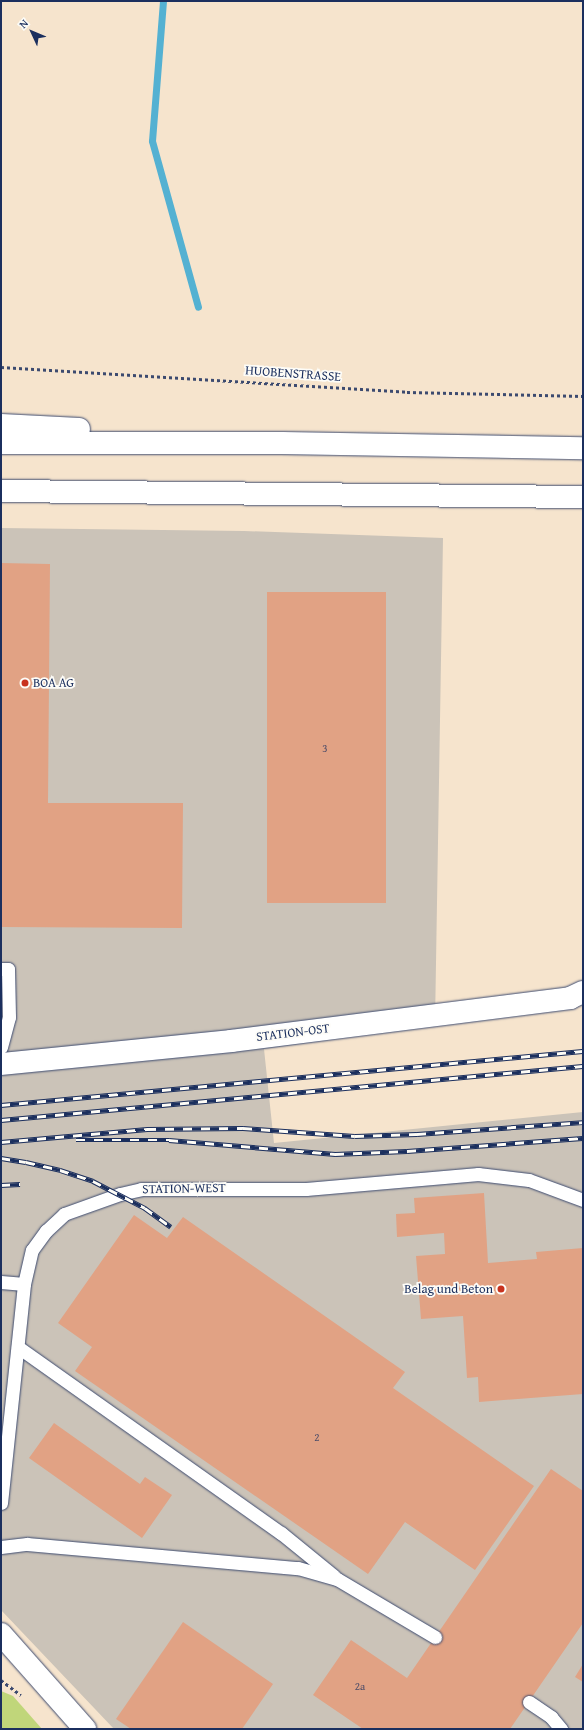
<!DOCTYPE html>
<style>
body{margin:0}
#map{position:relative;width:584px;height:1730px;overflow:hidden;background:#f6e4cd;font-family:"Gentium Book Plus",serif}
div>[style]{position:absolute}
.industrial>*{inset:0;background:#cbc3b8}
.green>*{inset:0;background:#c0d67a}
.stream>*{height:7px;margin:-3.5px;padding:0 3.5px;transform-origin:3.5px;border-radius:3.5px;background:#54b1d2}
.building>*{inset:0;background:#e1a284;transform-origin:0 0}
.path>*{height:2.5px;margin-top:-1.25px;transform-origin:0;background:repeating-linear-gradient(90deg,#3c4a6f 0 3px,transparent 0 6px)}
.roads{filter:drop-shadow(0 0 1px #3c4a6f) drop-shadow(0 0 1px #3c4a6f)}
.service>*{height:13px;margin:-6.5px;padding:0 6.5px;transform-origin:6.5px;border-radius:6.5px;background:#fff}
.minor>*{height:22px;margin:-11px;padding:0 11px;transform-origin:11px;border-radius:11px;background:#fff}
.secondary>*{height:22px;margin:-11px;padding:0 11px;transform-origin:11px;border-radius:11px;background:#fff}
.motorway>*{height:22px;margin:-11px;padding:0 11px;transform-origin:11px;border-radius:11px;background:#fff}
.rail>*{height:4.5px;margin-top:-2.25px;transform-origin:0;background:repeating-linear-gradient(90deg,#fdfcf7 0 9px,#1b2f5e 0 18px);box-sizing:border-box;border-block:1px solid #1b2f5e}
.dots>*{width:11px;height:11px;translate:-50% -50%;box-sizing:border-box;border:2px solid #fdfcf7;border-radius:50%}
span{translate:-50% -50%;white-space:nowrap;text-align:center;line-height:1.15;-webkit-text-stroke:3.5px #fdfcf7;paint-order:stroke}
.number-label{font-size:11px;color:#4c4c68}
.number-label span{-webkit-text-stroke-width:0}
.street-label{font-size:13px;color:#1b2f5e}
.poi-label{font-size:13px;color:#1b2f5e}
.left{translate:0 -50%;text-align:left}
.right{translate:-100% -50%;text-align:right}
.frame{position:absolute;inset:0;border:2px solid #1b2f5e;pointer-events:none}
.north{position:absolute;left:12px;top:12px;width:40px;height:40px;-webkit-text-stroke:3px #fdfcf7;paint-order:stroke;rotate:314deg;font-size:11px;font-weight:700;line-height:16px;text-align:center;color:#1b2f5e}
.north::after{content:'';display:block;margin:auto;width:14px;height:18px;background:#1b2f5e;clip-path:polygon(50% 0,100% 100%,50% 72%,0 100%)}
</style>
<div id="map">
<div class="industrial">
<div style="clip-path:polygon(1px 528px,244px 531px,443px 538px,435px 1025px,264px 1049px,274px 1143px,583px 1112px,583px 1729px,114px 1729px,1px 1610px)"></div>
</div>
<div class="green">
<div style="clip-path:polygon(1px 1691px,13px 1696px,42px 1729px,1px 1729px)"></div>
</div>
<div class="stream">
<div style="left:163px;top:1px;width:140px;rotate:94.5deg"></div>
<div style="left:152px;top:141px;width:172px;rotate:74.5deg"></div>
</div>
<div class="building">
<div style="clip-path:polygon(1px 563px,50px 564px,48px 803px,183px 803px,182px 928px,1px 927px)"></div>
<div style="left:267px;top:592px;width:119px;height:311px"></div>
<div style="clip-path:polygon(484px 1193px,488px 1263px,537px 1259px,536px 1252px,583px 1248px,583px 1394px,479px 1402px,478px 1377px,467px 1378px,463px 1316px,421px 1319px,416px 1256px,445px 1254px,444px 1233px,397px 1237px,396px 1214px,415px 1213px,414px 1198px)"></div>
<div style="clip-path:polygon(134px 1215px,167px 1238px,183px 1217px,405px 1372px,393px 1388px,534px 1486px,475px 1570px,405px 1522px,368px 1574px,75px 1371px,92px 1347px,58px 1323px)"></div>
<div style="clip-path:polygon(54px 1423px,140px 1484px,145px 1477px,172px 1495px,142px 1538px,29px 1458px)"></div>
<div style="clip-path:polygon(551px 1469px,583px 1491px,583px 1623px,510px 1729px,363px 1729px,313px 1695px,351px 1640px,407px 1678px)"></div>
<div style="clip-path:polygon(183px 1622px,273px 1684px,242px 1729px,131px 1729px,116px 1719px)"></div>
<div style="clip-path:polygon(583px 1664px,583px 1682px,575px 1677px)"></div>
</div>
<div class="path">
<div style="left:1px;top:367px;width:407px;rotate:3.5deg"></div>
<div style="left:407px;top:392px;width:176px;rotate:1.3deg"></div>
<div style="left:1px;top:1680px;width:25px;rotate:37deg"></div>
</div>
<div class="roads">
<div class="service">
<div style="left:1px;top:969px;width:7px"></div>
<div style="left:8px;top:969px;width:48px;rotate:88.8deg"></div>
<div style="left:9px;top:1017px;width:31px;rotate:105deg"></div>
<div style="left:1px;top:1282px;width:23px;rotate:5deg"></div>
<div style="left:18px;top:1347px;width:322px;rotate:35.3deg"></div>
<div style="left:281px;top:1533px;width:68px;rotate:39.1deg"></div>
<div style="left:1px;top:1503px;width:220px;rotate:-84deg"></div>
<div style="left:24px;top:1284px;width:35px;rotate:-77deg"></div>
<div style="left:32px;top:1250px;width:24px;rotate:-54deg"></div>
<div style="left:46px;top:1231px;width:25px;rotate:-43deg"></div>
<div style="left:64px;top:1214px;width:59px;rotate:-19.7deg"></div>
<div style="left:120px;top:1194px;width:22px;rotate:-13deg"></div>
<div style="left:141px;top:1189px;width:165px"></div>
<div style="left:306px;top:1189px;width:173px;rotate:-5deg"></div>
<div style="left:478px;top:1174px;width:51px;rotate:6.7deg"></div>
<div style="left:529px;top:1180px;width:58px;rotate:20.3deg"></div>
<div style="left:1px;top:1547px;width:26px;rotate:-7deg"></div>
<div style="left:27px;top:1544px;width:272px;rotate:5.1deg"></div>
<div style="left:298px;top:1568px;width:41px;rotate:15.8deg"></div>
<div style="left:337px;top:1579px;width:114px;rotate:30.6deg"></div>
<div style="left:529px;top:1702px;width:27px;rotate:34deg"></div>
<div style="left:551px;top:1717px;width:16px;rotate:50deg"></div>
</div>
<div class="minor">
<div style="left:1px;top:1064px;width:231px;rotate:-5.7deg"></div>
<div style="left:231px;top:1041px;width:342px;rotate:-7.2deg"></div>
<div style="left:570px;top:998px;width:14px;rotate:-25deg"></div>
</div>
<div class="secondary">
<div style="left:1px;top:1634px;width:127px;rotate:48.5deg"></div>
</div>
<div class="motorway">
<div style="left:1px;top:425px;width:78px;rotate:2.9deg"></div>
<div style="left:1px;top:443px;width:281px"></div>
<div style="left:282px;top:443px;width:301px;rotate:1deg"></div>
<div style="left:1px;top:491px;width:582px;rotate:0.59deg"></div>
</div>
</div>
<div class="rail">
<div style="left:1px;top:1105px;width:584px;rotate:-5.3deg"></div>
<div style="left:1px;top:1120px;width:584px;rotate:-5.3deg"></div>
<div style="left:76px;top:1140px;width:93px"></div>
<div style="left:169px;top:1140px;width:167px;rotate:4.8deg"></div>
<div style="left:335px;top:1154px;width:72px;rotate:-2.4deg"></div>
<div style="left:407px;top:1151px;width:176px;rotate:-4.2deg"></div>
<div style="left:1px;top:1142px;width:147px;rotate:-5.1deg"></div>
<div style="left:147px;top:1129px;width:96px;rotate:-0.6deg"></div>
<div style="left:243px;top:1128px;width:112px;rotate:4.1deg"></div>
<div style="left:355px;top:1136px;width:62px;rotate:-1.8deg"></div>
<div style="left:417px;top:1134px;width:166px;rotate:-4.1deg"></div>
<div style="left:1px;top:1158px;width:25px;rotate:9deg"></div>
<div style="left:26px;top:1162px;width:35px;rotate:13deg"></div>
<div style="left:60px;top:1170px;width:35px;rotate:18deg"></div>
<div style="left:93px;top:1181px;width:59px;rotate:27.4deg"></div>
<div style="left:145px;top:1208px;width:32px;rotate:36deg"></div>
<div style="left:1px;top:1185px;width:19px;rotate:-3deg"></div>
</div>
<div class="dots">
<div style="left:25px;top:683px;background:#c8321e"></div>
<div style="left:501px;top:1289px;background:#c8321e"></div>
</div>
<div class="number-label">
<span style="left:325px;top:748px">3</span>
<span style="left:317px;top:1437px">2</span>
<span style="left:360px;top:1686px">2a</span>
</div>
<div class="street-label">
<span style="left:293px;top:374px;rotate:4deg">HUOBENSTRASSE</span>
<span style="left:293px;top:1033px;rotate:-7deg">STATION-OST</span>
<span style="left:184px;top:1189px;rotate:-1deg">STATION-WEST</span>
</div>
<div class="poi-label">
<span class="left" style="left:33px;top:683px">BOA AG</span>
<span class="right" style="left:493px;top:1289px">Belag und Beton</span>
</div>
<div class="frame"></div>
<div class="north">N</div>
</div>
